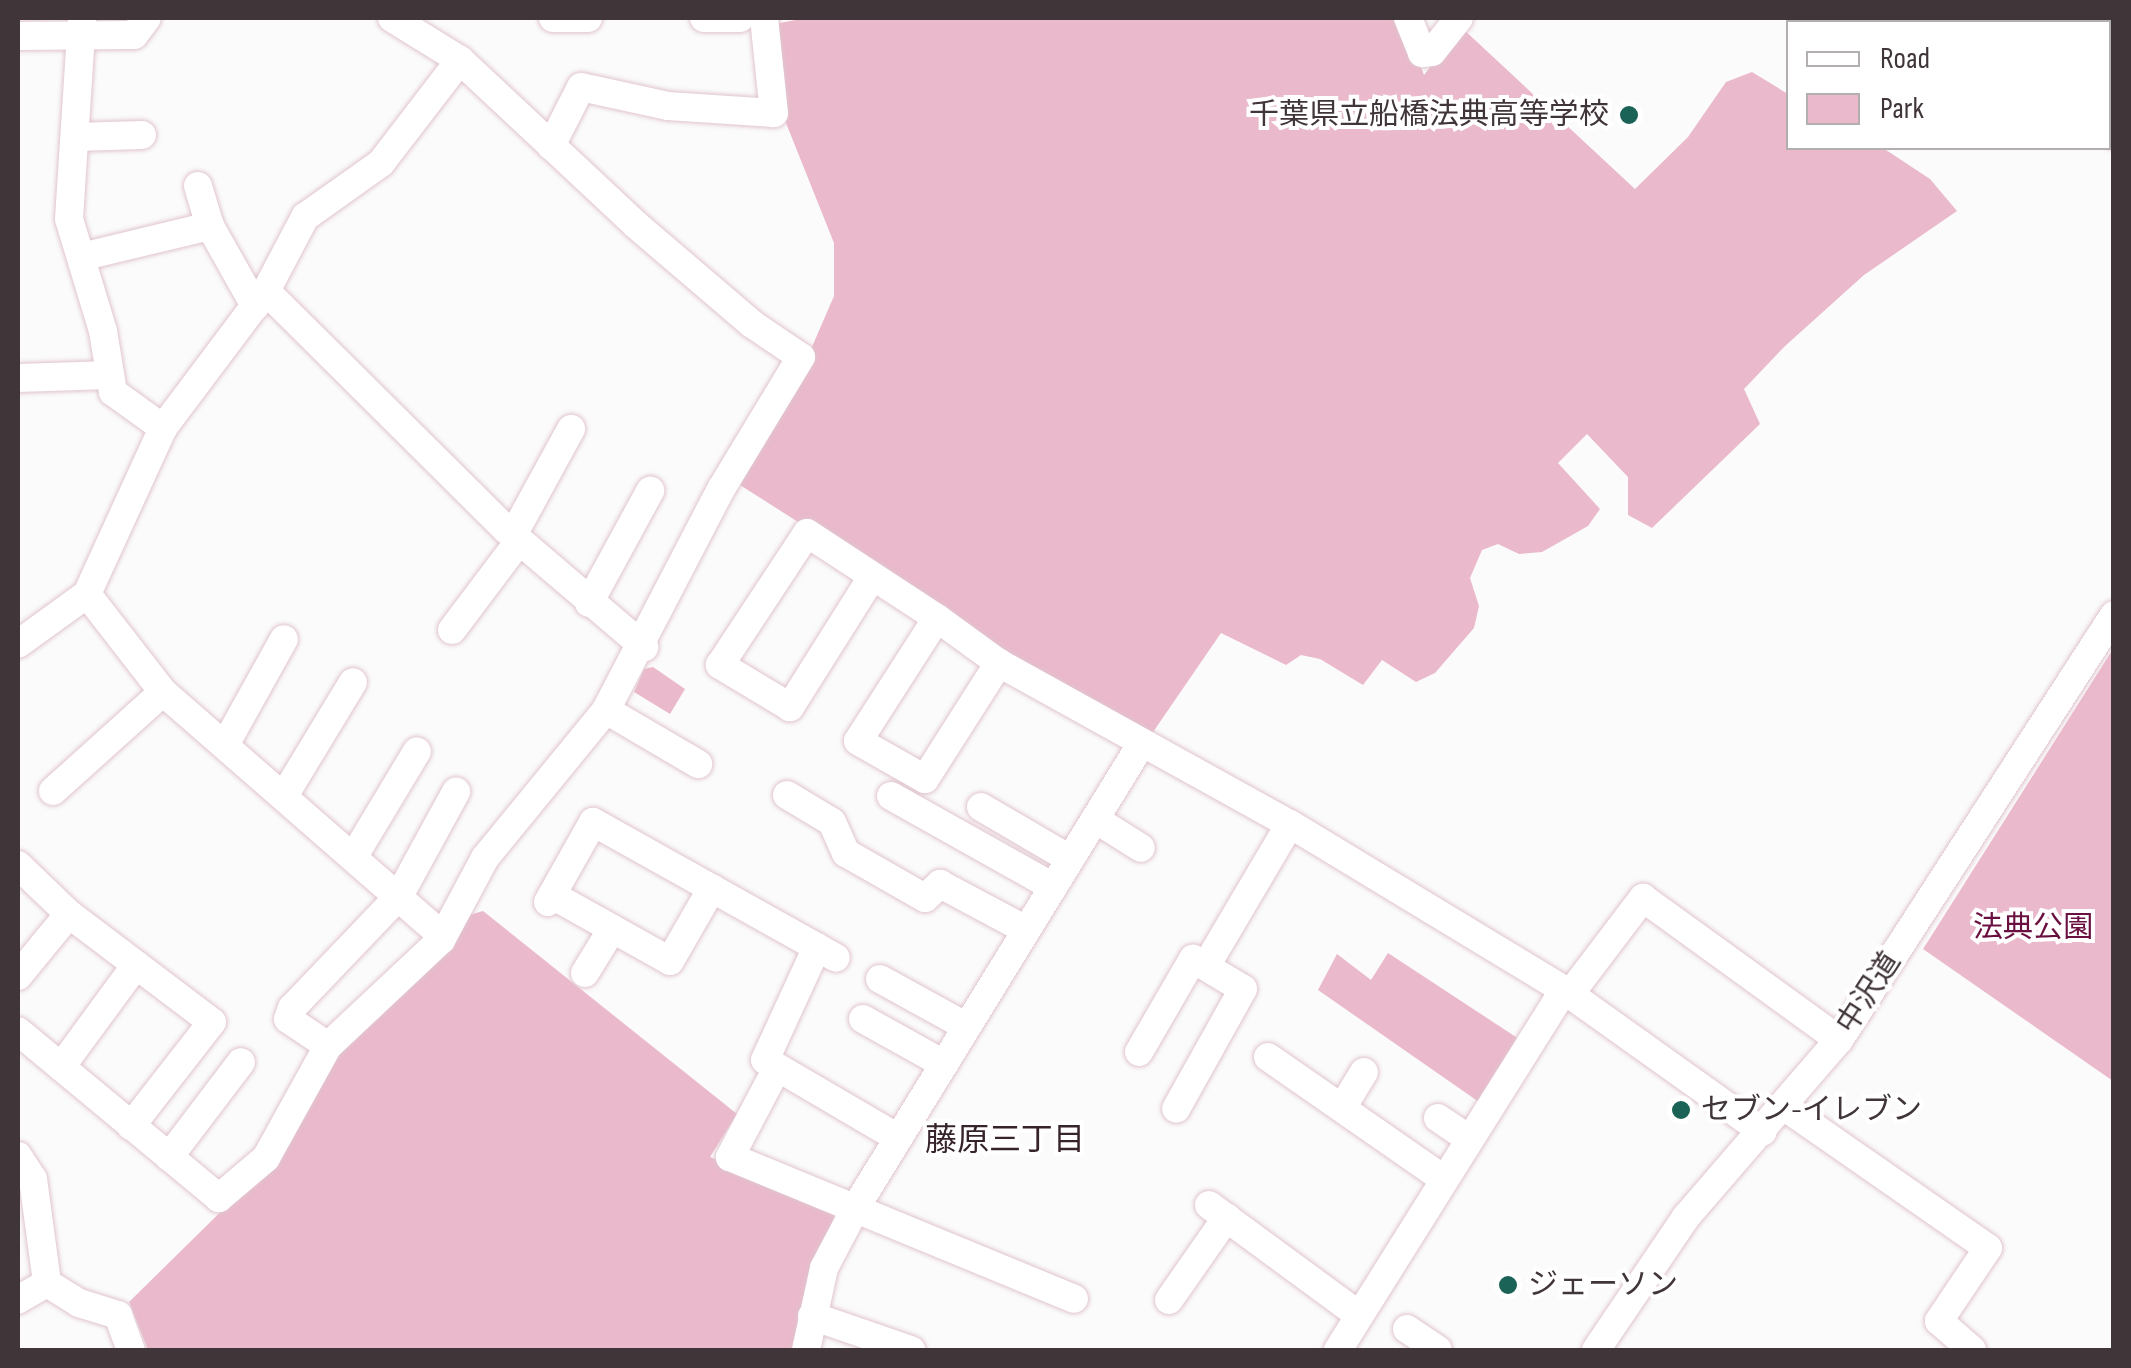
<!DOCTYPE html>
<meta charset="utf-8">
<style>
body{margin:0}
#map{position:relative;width:2131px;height:1368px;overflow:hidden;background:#fbfbfb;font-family:"Sofia Sans Condensed","Noto Sans JP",sans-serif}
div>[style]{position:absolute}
.green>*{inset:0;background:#eab9cb}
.roads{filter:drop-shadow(0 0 2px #e0c4cf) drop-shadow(0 0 2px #e0c4cf)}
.minor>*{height:28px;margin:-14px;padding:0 14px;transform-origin:14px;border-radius:14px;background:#fff}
.dots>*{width:28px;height:28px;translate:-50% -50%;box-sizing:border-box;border:5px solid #fff;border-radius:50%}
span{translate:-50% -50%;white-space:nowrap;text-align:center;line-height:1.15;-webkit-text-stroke:8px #fff;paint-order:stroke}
.poi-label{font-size:30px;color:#403539}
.right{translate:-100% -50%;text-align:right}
.left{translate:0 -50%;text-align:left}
.park-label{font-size:30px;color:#6a1041}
.street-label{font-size:30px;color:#403539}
.neighbourhood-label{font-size:32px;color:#37232b}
.frame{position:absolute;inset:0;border:20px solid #403539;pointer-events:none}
.legend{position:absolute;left:1786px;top:20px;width:325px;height:130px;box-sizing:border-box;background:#fff;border:2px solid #b3aeb0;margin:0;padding:12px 18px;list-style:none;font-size:30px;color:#403539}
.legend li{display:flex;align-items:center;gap:20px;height:50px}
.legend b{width:50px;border:2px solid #b3aeb0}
</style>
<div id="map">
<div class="green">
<div style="clip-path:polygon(806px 18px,1402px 18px,1424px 75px,1461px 27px,1635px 189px,1688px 137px,1726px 82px,1752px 72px,1788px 94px,1788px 148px,1883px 148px,1930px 179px,1957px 211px,1864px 275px,1784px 347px,1744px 389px,1760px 424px,1652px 528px,1628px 515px,1628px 477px,1587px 434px,1558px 463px,1600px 509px,1588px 526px,1542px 552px,1519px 554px,1498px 544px,1482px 550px,1470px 578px,1479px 606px,1474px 628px,1435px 673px,1416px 682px,1382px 660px,1363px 685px,1320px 659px,1301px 655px,1286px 665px,1221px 633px,1151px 735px,1127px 731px,732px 480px,808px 356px,834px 296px,834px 243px,782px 113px,769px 25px)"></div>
<div style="clip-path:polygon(2113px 649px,2113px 1081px,1923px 949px)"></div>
<div style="clip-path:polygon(653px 667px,685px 689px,670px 714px,634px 692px,644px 669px)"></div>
<div style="clip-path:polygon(483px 911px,737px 1114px,710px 1157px,846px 1212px,800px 1350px,148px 1350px,129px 1302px,251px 1182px,315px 1072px,463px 917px)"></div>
<div style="clip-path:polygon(1388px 953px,1522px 1041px,1479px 1102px,1318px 990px,1337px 954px,1371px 980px)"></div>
</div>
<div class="roads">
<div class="minor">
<div style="left:82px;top:18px;width:201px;rotate:93.7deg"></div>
<div style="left:69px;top:219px;width:117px;rotate:73.1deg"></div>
<div style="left:103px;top:331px;width:62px;rotate:80.7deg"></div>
<div style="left:113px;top:392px;width:62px;rotate:35.8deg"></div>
<div style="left:392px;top:18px;width:80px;rotate:31.7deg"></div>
<div style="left:553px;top:18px;width:35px"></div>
<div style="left:704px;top:18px;width:36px"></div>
<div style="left:1408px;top:18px;width:38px;rotate:68deg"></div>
<div style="left:1422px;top:53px;width:10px;rotate:-6deg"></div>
<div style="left:1432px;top:52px;width:43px;rotate:-51.5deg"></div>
<div style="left:18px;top:36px;width:116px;rotate:-0.5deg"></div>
<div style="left:134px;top:35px;width:21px;rotate:-53deg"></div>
<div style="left:2108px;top:45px;width:8px;rotate:-40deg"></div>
<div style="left:2108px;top:130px;width:8px;rotate:40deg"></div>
<div style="left:75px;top:137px;width:67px;rotate:-1.7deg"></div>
<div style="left:551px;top:146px;width:66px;rotate:-63deg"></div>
<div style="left:581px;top:87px;width:89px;rotate:12.3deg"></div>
<div style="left:668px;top:106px;width:106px;rotate:3.8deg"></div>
<div style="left:774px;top:113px;width:96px;rotate:-96deg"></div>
<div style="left:198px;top:186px;width:42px;rotate:73.3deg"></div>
<div style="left:81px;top:257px;width:133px;rotate:-13.5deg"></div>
<div style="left:210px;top:226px;width:92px;rotate:60.6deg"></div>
<div style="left:266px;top:291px;width:338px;rotate:44.8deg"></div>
<div style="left:506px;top:529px;width:182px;rotate:40.5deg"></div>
<div style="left:18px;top:378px;width:92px;rotate:-1.9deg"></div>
<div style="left:513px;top:535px;width:121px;rotate:-61.3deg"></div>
<div style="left:872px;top:577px;width:154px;rotate:122.2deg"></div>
<div style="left:790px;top:707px;width:82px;rotate:-149deg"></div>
<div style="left:720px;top:665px;width:158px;rotate:-56.6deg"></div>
<div style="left:807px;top:533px;width:155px;rotate:33.2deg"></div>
<div style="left:937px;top:618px;width:77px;rotate:36deg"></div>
<div style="left:999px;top:663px;width:333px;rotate:29deg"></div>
<div style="left:1290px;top:824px;width:320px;rotate:31.2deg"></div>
<div style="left:1564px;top:990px;width:244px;rotate:35.5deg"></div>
<div style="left:87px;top:594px;width:124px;rotate:52.2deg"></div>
<div style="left:163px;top:692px;width:371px;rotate:41.1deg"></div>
<div style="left:589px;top:603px;width:128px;rotate:-61.4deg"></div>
<div style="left:937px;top:618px;width:146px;rotate:122.7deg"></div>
<div style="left:858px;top:741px;width:77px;rotate:29.6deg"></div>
<div style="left:925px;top:779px;width:138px;rotate:-57.5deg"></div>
<div style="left:452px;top:630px;width:111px;rotate:-53deg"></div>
<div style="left:18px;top:644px;width:85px;rotate:-35.9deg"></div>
<div style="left:87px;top:594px;width:183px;rotate:-65.4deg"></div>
<div style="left:163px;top:428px;width:171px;rotate:-53.1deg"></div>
<div style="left:266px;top:291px;width:84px;rotate:-62.2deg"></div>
<div style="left:305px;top:217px;width:93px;rotate:-35.4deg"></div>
<div style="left:381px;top:163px;width:130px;rotate:-52.5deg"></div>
<div style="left:460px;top:60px;width:240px;rotate:43.1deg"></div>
<div style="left:635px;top:224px;width:154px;rotate:40.5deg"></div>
<div style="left:752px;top:324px;width:59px;rotate:34deg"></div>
<div style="left:801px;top:357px;width:154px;rotate:121.2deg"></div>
<div style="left:721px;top:489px;width:249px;rotate:117.5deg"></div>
<div style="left:606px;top:710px;width:191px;rotate:129.3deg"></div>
<div style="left:485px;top:858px;width:93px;rotate:118.2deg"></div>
<div style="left:441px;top:940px;width:155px;rotate:136.8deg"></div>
<div style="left:328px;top:1046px;width:128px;rotate:119deg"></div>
<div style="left:266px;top:1158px;width:62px;rotate:139.6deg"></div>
<div style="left:219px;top:1198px;width:261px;rotate:-140.3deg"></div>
<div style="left:606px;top:710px;width:107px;rotate:30.4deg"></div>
<div style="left:225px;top:745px;width:121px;rotate:-60.9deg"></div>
<div style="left:53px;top:791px;width:148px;rotate:-42deg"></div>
<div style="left:787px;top:795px;width:52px;rotate:31deg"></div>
<div style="left:832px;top:822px;width:34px;rotate:66deg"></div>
<div style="left:846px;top:853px;width:91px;rotate:29.7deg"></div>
<div style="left:925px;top:898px;width:21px;rotate:-43deg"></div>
<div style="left:940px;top:884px;width:98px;rotate:28.1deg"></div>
<div style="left:284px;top:796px;width:133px;rotate:-58.8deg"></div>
<div style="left:891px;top:796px;width:186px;rotate:29.3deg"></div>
<div style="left:981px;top:807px;width:103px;rotate:30.3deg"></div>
<div style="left:1095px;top:819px;width:54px;rotate:32.2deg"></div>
<div style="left:354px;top:856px;width:122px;rotate:-59deg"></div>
<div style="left:18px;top:865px;width:71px;rotate:43.9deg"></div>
<div style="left:69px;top:914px;width:179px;rotate:37.1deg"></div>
<div style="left:212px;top:1022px;width:132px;rotate:127.9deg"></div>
<div style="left:552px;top:895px;width:135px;rotate:29.2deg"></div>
<div style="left:670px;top:961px;width:84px;rotate:-60.1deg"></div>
<div style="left:548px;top:902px;width:92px;rotate:-60.6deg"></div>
<div style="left:593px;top:822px;width:278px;rotate:29.2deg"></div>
<div style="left:817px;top:947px;width:124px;rotate:114.7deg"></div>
<div style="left:765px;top:1060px;width:154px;rotate:30.4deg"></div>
<div style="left:1206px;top:966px;width:165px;rotate:-59.4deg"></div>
<div style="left:585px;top:973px;width:52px;rotate:-58.5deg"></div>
<div style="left:18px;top:976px;width:80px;rotate:-50.6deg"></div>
<div style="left:880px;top:979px;width:99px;rotate:28.9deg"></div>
<div style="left:1570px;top:994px;width:121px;rotate:-52.8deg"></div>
<div style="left:1643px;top:898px;width:242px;rotate:35.9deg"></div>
<div style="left:863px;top:1019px;width:93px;rotate:29.1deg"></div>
<div style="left:328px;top:1046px;width:48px;rotate:-146deg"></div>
<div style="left:288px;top:1019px;width:12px;rotate:-70deg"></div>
<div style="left:292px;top:1008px;width:155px;rotate:-46.3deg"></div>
<div style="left:399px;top:896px;width:119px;rotate:-61.3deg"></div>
<div style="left:1139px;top:1052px;width:108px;rotate:-59.9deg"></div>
<div style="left:1193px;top:959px;width:58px;rotate:31deg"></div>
<div style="left:1243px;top:989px;width:137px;rotate:119.2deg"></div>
<div style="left:1268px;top:1057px;width:212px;rotate:34.8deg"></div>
<div style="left:61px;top:1067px;width:127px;rotate:-53.7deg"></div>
<div style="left:777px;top:1068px;width:101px;rotate:117.8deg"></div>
<div style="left:730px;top:1157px;width:372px;rotate:22.4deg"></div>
<div style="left:1785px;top:1107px;width:247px;rotate:34.8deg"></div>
<div style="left:1988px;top:1248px;width:88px;rotate:123.9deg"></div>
<div style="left:1939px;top:1321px;width:44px;rotate:41.3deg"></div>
<div style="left:1342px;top:1108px;width:42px;rotate:-58.6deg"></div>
<div style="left:1438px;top:1118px;width:36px;rotate:34deg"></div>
<div style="left:18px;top:1156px;width:27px;rotate:57deg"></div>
<div style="left:33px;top:1179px;width:105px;rotate:82.3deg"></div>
<div style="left:47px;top:1283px;width:34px;rotate:150deg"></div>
<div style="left:169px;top:1157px;width:119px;rotate:-52.8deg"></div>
<div style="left:1209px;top:1205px;width:186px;rotate:36.3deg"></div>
<div style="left:47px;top:1283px;width:38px;rotate:32deg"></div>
<div style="left:79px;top:1303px;width:41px;rotate:17.1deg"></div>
<div style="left:118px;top:1315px;width:37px;rotate:70deg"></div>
<div style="left:1169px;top:1300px;width:101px;rotate:-55.1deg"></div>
<div style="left:812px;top:1316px;width:105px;rotate:19deg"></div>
<div style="left:1407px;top:1329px;width:37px;rotate:34deg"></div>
<div style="left:806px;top:1350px;width:84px;rotate:-77.6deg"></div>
<div style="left:824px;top:1268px;width:69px;rotate:-62.3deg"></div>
<div style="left:856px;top:1207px;width:541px;rotate:-58.36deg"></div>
<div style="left:1338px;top:1350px;width:425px;rotate:-57.9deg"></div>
<div style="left:1596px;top:1350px;width:161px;rotate:-55.9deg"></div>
<div style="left:1686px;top:1217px;width:234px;rotate:-49.2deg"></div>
<div style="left:1839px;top:1040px;width:506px;rotate:-57.09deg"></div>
</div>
</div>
<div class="dots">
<div style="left:1629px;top:115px;background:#1b6356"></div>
<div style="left:1681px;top:1110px;background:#1b6356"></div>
<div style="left:1508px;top:1285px;background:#1b6356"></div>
</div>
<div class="poi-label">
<span class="right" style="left:1609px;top:115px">千葉県立船橋法典高等学校</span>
<span class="left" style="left:1701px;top:1110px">セブン-イレブン</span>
<span class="left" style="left:1528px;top:1285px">ジェーソン</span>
</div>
<div class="park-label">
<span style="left:2033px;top:928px">法典公園</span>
</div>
<div class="street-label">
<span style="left:1869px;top:993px;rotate:-57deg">中沢道</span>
</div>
<div class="neighbourhood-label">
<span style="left:1005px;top:1141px">藤原三丁目</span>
</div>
<div class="frame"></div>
<ul class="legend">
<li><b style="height:12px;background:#fff"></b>Road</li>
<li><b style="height:28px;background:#eab9cb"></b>Park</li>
</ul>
</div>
